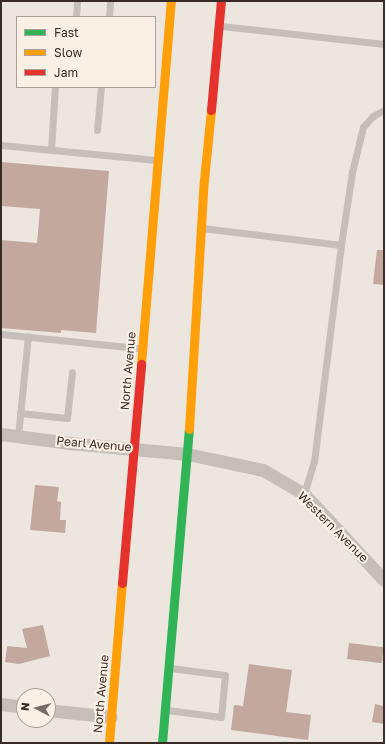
<!DOCTYPE html>
<style>
body{margin:0}
#map{position:relative;width:385px;height:744px;overflow:hidden;background:#ede6df;font-family:"Golos Text",sans-serif}
div>[style]{position:absolute}
.building>*{inset:0;background:#c2a89f;transform-origin:0 0}
.lane>*{height:7px;margin:-3.5px;padding:0 3.5px;transform-origin:3.5px;border-radius:3.5px;background:#c6beb8}
.street>*{height:13px;margin:-6.5px;padding:0 6.5px;transform-origin:6.5px;border-radius:6.5px;background:#c6beb8}
.fast>*{height:9px;margin:-4.5px;padding:0 4.5px;transform-origin:4.5px;border-radius:4.5px;background:#30b455}
.slow>*{height:9px;margin:-4.5px;padding:0 4.5px;transform-origin:4.5px;border-radius:4.5px;background:#ff9f0a}
.jam>*{height:9px;margin:-4.5px;padding:0 4.5px;transform-origin:4.5px;border-radius:4.5px;background:#e5322d}
span{translate:-50% -50%;white-space:nowrap;text-align:center;line-height:1.15;-webkit-text-stroke:4px #fbf0e5;paint-order:stroke}
.street-label{font-size:12px;color:#372b26}
.frame{position:absolute;inset:0;border:2px solid #372b26;pointer-events:none}
.legend{position:absolute;left:16px;top:16px;width:140px;height:72px;box-sizing:border-box;background:#fbf0e5;border:1px solid #ada199;margin:0;padding:5px 7px;list-style:none;font-size:12px;color:#372b26}
.legend li{display:flex;align-items:center;gap:8px;height:20px}
.legend b{width:20px;border:1px solid #ada199}
.north{position:absolute;left:16px;top:688px;width:40px;height:40px;box-sizing:border-box;background:#fbf0e5;border:1px solid #ada199;border-radius:50%;rotate:277deg;font-size:11px;font-weight:700;line-height:16px;text-align:center;color:#372b26}
.north::after{content:'';display:block;margin:auto;width:14px;height:18px;background:#776c67;clip-path:polygon(50% 0,100% 100%,50% 72%,0 100%)}
</style>
<div id="map">
<div class="building">
<div style="clip-path:polygon(1px 162px,109px 171px,96px 333px,61px 330px,61px 333px,1px 328px,1px 240px,37px 243px,40px 209px,1px 206px)"></div>
<div style="clip-path:polygon(377px 250px,384px 250px,384px 285px,373px 284px)"></div>
<div style="clip-path:polygon(35px 485px,59px 487px,57px 501px,61px 502px,60px 520px,66px 520px,65px 533px,30px 530px)"></div>
<div style="clip-path:polygon(43px 625px,50px 656px,19px 664px,5px 662px,7px 646px,27px 648px,22px 629px)"></div>
<div style="left:349px;top:643px;width:35px;height:16px;rotate:7deg"></div>
<div style="clip-path:polygon(249px 664px,292px 670px,286px 712px,311px 715px,308px 740px,231px 730px,234px 705px,243px 706px)"></div>
<div style="clip-path:polygon(375px 704px,384px 706px,384px 724px,372px 722px)"></div>
</div>
<div class="lane">
<div style="left:76px;top:17px;width:16px;rotate:-86deg"></div>
<div style="left:109px;top:17px;width:16px;rotate:-86deg"></div>
<div style="left:221px;top:26px;width:164px;rotate:6.3deg"></div>
<div style="left:97px;top:130px;width:43px;rotate:-84.7deg"></div>
<div style="left:1px;top:145px;width:156px;rotate:5.5deg"></div>
<div style="left:51px;top:150px;width:63px;rotate:-86.4deg"></div>
<div style="left:202px;top:228px;width:140px;rotate:7deg"></div>
<div style="left:341px;top:245px;width:218px;rotate:97.1deg"></div>
<div style="left:314px;top:461px;width:34px;rotate:107deg"></div>
<div style="left:341px;top:245px;width:74px;rotate:-81.4deg"></div>
<div style="left:352px;top:172px;width:46px;rotate:-76.3deg"></div>
<div style="left:363px;top:127px;width:15px;rotate:-48deg"></div>
<div style="left:373px;top:116px;width:13px;rotate:-29deg"></div>
<div style="left:1px;top:334px;width:140px;rotate:5.8deg"></div>
<div style="left:20px;top:413px;width:47px;rotate:6.1deg"></div>
<div style="left:67px;top:418px;width:46px;rotate:-83.8deg"></div>
<div style="left:18px;top:436px;width:100px;rotate:-84.3deg"></div>
<div style="left:167px;top:710px;width:54px;rotate:7.4deg"></div>
<div style="left:221px;top:717px;width:42px;rotate:-84.6deg"></div>
<div style="left:225px;top:675px;width:55px;rotate:-172.7deg"></div>
</div>
<div class="street">
<div style="left:1px;top:434px;width:69px;rotate:7.5deg"></div>
<div style="left:69px;top:443px;width:119px;rotate:5.3deg"></div>
<div style="left:187px;top:454px;width:78px;rotate:11.9deg"></div>
<div style="left:263px;top:470px;width:48px;rotate:30.3deg"></div>
<div style="left:304px;top:494px;width:117px;rotate:47.1deg"></div>
<div style="left:1px;top:704px;width:23px;rotate:7deg"></div>
<div style="left:48px;top:710px;width:63px;rotate:6.3deg"></div>
</div>
<div class="fast">
<div style="left:162px;top:743px;width:315px;rotate:-85.1deg"></div>
</div>
<div class="slow">
<div style="left:141px;top:364px;width:364px;rotate:-85.3deg"></div>
<div style="left:189px;top:429px;width:249px;rotate:-86.6deg"></div>
<div style="left:204px;top:180px;width:70px;rotate:-84.3deg"></div>
<div style="left:109px;top:743px;width:161px;rotate:-85.4deg"></div>
</div>
<div class="jam">
<div style="left:211px;top:110px;width:109px;rotate:-84.8deg"></div>
<div style="left:122px;top:583px;width:220px;rotate:-85deg"></div>
</div>
<div class="street-label">
<span style="left:128px;top:371px;rotate:-85deg">North Avenue</span>
<span style="left:94px;top:444px;rotate:5deg">Pearl Avenue</span>
<span style="left:333px;top:527px;rotate:45deg">Western Avenue</span>
<span style="left:101px;top:694px;rotate:-85deg">North Avenue</span>
</div>
<div class="frame"></div>
<ul class="legend">
<li><b style="height:5px;background:#30b455"></b>Fast</li>
<li><b style="height:5px;background:#ff9f0a"></b>Slow</li>
<li><b style="height:5px;background:#e5322d"></b>Jam</li>
</ul>
<div class="north">N</div>
</div>
